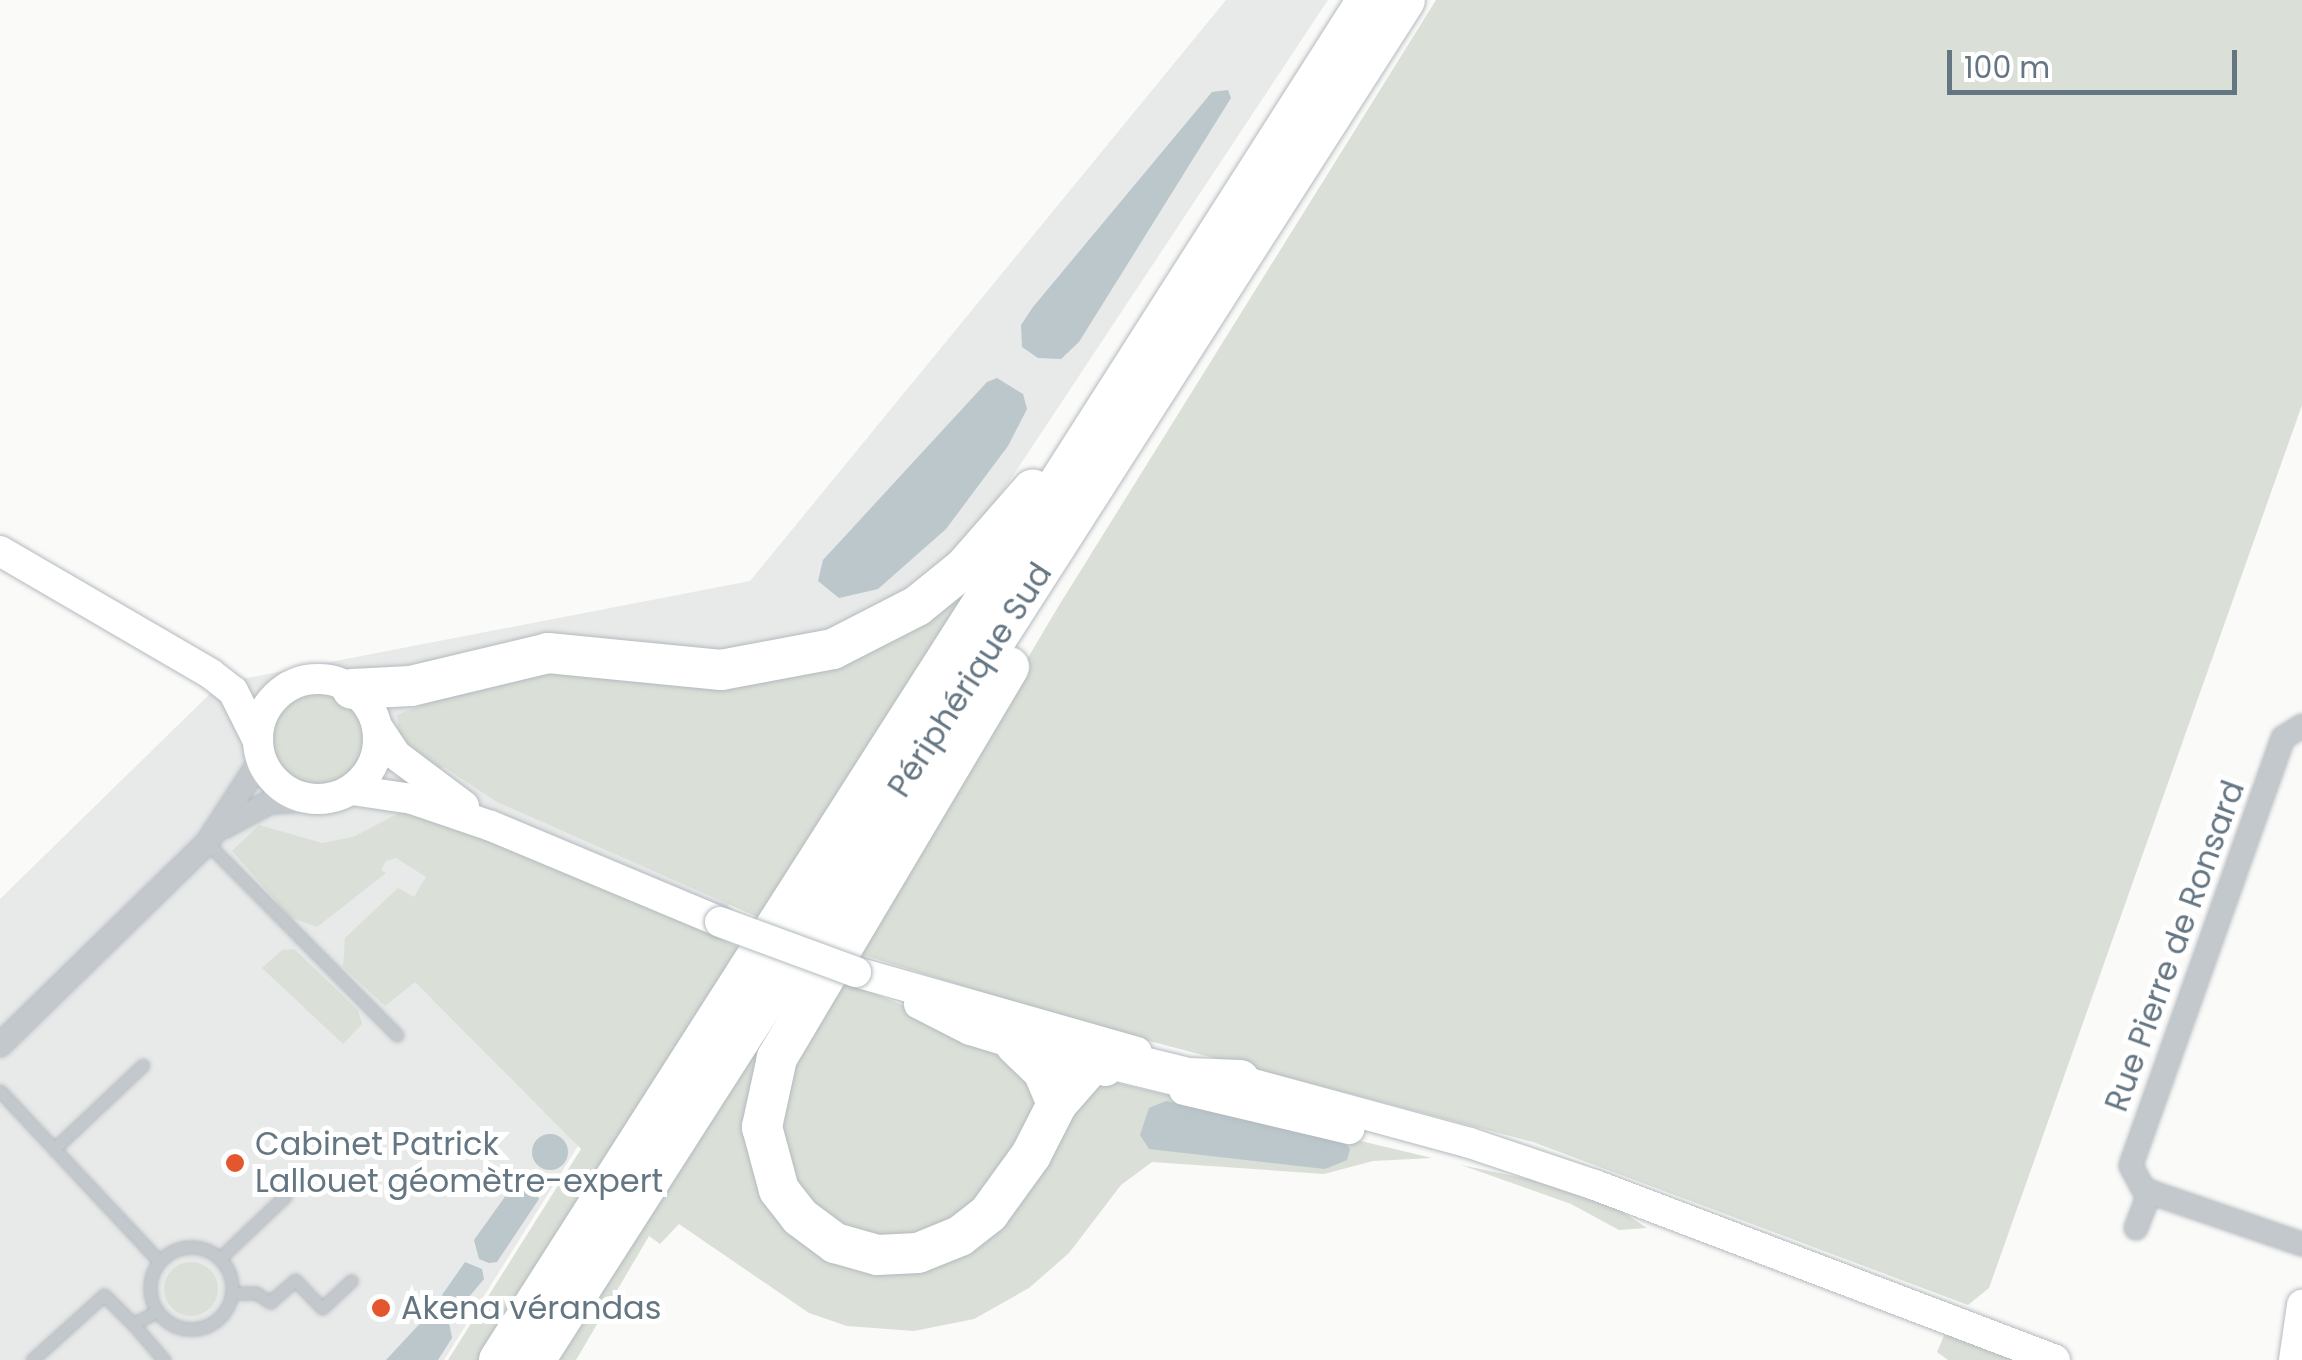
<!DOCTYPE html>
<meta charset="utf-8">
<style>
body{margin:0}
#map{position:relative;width:2302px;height:1360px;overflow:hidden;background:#fafaf8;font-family:Poppins,sans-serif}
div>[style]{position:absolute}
.built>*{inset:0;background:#e8e9e9}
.green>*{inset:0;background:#dadfd7}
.round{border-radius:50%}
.water>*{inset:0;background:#bbc7cb}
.roads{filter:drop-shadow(0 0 2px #b3babf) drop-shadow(0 0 2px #b3babf)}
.lane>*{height:11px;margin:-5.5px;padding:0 5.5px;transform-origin:5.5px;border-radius:5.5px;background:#c3c8cc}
.lane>.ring{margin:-5.5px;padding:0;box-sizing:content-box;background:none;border:11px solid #c3c8cc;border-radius:50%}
.street>*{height:22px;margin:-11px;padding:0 11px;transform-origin:11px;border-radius:11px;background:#c3c8cc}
.secondary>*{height:30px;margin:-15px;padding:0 15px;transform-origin:15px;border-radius:15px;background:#fff}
.secondary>.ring{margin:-15px;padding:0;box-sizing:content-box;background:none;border:30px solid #fff;border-radius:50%}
.highway>*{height:40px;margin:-20px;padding:0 20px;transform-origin:20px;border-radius:20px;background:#fff}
.bridges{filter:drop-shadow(0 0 2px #b3babf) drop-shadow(0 0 2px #b3babf)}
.secondary-bridge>*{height:30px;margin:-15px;padding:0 15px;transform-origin:15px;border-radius:15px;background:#fff}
.dots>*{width:28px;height:28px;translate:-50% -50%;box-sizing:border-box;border:5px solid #fff;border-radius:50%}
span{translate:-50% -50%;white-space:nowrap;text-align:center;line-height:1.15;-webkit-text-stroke:10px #fff;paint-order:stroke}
.street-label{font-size:32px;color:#657683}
.poi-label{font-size:32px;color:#657683}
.left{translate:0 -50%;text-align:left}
.scale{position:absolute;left:1947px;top:50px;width:290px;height:45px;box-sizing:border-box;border:5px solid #657683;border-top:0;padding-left:12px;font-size:30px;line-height:35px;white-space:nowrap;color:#657683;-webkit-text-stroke:8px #fff;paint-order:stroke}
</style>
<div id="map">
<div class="built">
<div style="clip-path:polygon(1226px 0,1328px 0,728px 906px,444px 1360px,0 1360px,0 899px,221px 683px,750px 581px)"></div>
</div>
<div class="green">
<div style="clip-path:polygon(1436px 0,2302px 0,2302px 405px,1989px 1288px,1968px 1305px,1533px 1142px,1077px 1022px,854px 952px,1058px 607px)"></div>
<div style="clip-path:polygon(1001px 538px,762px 919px,497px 802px,444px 767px,428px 771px,399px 736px,397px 715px,513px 670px,774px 673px)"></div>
<div class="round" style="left:267px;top:688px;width:100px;height:100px"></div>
<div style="clip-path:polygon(411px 807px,586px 876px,743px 949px,479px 1360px,448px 1360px,581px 1149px,415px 982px,385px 1006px,343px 967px,345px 938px,398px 888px,414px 897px,426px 877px,396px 858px,386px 861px,381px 870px,386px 873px,317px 927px,290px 917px,232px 851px,259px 825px,322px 843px,353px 837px)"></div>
<div style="clip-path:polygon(294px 949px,358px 1010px,362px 1024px,343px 1044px,262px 968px,282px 950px)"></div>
<div style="clip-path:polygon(802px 972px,745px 1112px,756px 1182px,787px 1225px,938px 1263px,1076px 1096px,1105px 1080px,1432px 1158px,1373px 1161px,1324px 1174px,1152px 1162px,1121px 1185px,1069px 1253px,1029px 1288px,974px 1319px,914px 1331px,847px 1326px,809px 1313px,679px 1224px,660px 1244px,649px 1236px,576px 1360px,556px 1360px)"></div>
<div style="clip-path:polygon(828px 983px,850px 984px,905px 1006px,1022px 1065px,1040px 1108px,985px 1203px,916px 1242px,826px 1226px,783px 1171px,778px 1081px)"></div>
<div style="clip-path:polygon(1461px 1165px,1529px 1179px,1616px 1208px,1647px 1228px,1619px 1230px,1571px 1204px)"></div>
<div class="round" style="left:164px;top:1262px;width:54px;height:54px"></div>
<div style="clip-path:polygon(1946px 1331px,2024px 1360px,1948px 1360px,1937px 1352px)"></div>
</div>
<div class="water">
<div style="clip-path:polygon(1228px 90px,1231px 98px,1079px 342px,1061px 359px,1038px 358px,1022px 347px,1021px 325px,1033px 307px,1212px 92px)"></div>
<div style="clip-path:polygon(997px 378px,1023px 394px,1027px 409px,1008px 446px,946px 529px,878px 589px,839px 598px,818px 581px,823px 560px,987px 382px)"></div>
<div style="clip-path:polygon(1166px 1101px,1344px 1142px,1350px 1149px,1347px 1160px,1325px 1169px,1149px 1149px,1140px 1135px,1149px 1108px)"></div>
<div class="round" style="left:532px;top:1134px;width:36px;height:36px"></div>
<div style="clip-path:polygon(517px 1180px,532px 1184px,539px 1199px,497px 1262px,489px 1263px,479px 1259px,474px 1240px)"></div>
<div style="clip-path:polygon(465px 1262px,482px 1269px,484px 1279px,458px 1310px,442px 1295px)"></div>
<div style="clip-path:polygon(440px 1315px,449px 1322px,452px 1338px,438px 1360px,386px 1360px,427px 1316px)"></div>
</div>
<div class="roads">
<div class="lane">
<div style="left:207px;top:843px;width:270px;rotate:45.3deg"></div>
<div style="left:0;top:1091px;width:233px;rotate:46.9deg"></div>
<div style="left:54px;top:1149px;width:122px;rotate:-43.3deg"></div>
<div class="ring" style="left:150px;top:1247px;width:71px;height:71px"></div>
<div style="left:220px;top:1258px;width:90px;rotate:-43.6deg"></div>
<div style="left:232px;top:1293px;width:24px"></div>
<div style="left:256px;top:1293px;width:17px;rotate:33deg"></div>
<div style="left:270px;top:1302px;width:33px;rotate:-41deg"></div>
<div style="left:295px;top:1280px;width:39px;rotate:46deg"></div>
<div style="left:322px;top:1308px;width:40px;rotate:-43deg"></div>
<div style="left:133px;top:1324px;width:48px;rotate:49.3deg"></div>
<div style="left:32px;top:1360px;width:97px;rotate:-42.1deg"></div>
<div style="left:104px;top:1295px;width:41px;rotate:45deg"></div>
<div style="left:133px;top:1324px;width:27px;rotate:-28deg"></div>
</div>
<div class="street">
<div style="left:2302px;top:726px;width:22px;rotate:148deg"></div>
<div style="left:2283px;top:738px;width:454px;rotate:109.6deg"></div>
<div style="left:2131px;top:1166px;width:27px;rotate:62deg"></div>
<div style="left:2144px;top:1190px;width:167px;rotate:18.9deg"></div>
<div style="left:223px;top:827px;width:53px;rotate:-28deg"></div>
<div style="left:270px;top:802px;width:44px;rotate:-2.6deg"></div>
<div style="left:0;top:1045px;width:289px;rotate:-44.3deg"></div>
<div style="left:207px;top:843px;width:99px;rotate:-57deg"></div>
<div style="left:2136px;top:1228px;width:39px;rotate:-69deg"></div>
</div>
<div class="secondary">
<div style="left:0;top:551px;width:244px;rotate:30.2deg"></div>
<div style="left:211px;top:674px;width:28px;rotate:38deg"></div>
<div style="left:233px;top:691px;width:54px;rotate:63.4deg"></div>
<div class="ring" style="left:258px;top:679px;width:90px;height:90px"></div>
<div style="left:378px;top:728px;width:32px;rotate:56deg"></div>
<div style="left:396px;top:755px;width:85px;rotate:36.9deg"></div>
<div style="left:352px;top:790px;width:61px;rotate:8.5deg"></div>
<div style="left:412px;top:799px;width:83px;rotate:18.9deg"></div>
<div style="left:491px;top:826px;width:248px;rotate:22.7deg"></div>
<div style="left:856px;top:972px;width:292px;rotate:15.9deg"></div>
<div style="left:919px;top:1004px;width:57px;rotate:27deg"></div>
<div style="left:970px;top:1030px;width:142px;rotate:16.8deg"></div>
<div style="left:1220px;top:1075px;width:259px;rotate:15.2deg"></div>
<div style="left:1470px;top:1143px;width:132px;rotate:18.6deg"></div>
<div style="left:1595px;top:1185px;width:492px;rotate:20.8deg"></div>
<div style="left:1184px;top:1090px;width:170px;rotate:13.3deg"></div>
<div style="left:2294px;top:1360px;width:56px;rotate:-81.7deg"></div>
</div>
<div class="highway">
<div style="left:1009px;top:667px;width:455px;rotate:120.7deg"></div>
<div style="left:777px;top:1058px;width:71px;rotate:102.3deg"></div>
<div style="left:762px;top:1127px;width:65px;rotate:74.9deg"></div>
<div style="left:779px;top:1190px;width:34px;rotate:52deg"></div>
<div style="left:800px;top:1217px;width:44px;rotate:36.6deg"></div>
<div style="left:835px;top:1243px;width:44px;rotate:15.9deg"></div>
<div style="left:877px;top:1255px;width:41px;rotate:-2.8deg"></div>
<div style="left:918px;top:1253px;width:45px;rotate:-22deg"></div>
<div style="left:960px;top:1236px;width:37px;rotate:-38deg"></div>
<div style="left:989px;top:1213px;width:72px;rotate:-54.1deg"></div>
<div style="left:1031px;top:1155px;width:57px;rotate:-63deg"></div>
<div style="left:1057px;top:1104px;width:50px;rotate:-49deg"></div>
<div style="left:1090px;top:1066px;width:21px;rotate:-19deg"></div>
<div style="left:1110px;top:1059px;width:80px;rotate:13.7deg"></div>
<div style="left:1188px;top:1078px;width:52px;rotate:2.2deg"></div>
<div style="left:352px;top:689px;width:59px;rotate:-2.9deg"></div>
<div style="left:411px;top:686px;width:141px;rotate:-13.5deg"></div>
<div style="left:548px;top:653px;width:174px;rotate:5.6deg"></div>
<div style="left:721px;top:670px;width:114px;rotate:-10.6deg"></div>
<div style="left:833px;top:649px;width:94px;rotate:-27.1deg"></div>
<div style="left:917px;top:606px;width:62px;rotate:-39.1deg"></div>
<div style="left:965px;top:567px;width:103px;rotate:-48.9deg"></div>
<div style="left:1015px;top:1044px;width:39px;rotate:44deg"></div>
<div style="left:1043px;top:1071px;width:36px;rotate:67deg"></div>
<div style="left:499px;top:1360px;width:1613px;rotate:-57.45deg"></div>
<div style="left:535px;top:1360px;width:1614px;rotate:-57.39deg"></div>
</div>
</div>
<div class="bridges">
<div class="secondary-bridge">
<div style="left:720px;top:922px;width:145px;rotate:20.2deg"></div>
</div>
</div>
<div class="dots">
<div style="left:235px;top:1163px;background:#e4572e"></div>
<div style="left:381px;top:1308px;background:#e4572e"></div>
</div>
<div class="street-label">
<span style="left:970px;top:680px;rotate:-57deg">Périphérique Sud</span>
<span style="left:2175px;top:946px;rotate:-70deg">Rue Pierre de Ronsard</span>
</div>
<div class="poi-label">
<span class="left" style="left:255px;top:1163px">Cabinet Patrick<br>Lallouet géomètre-expert</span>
<span class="left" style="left:401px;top:1308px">Akena vérandas</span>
</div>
<div class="scale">100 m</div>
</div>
